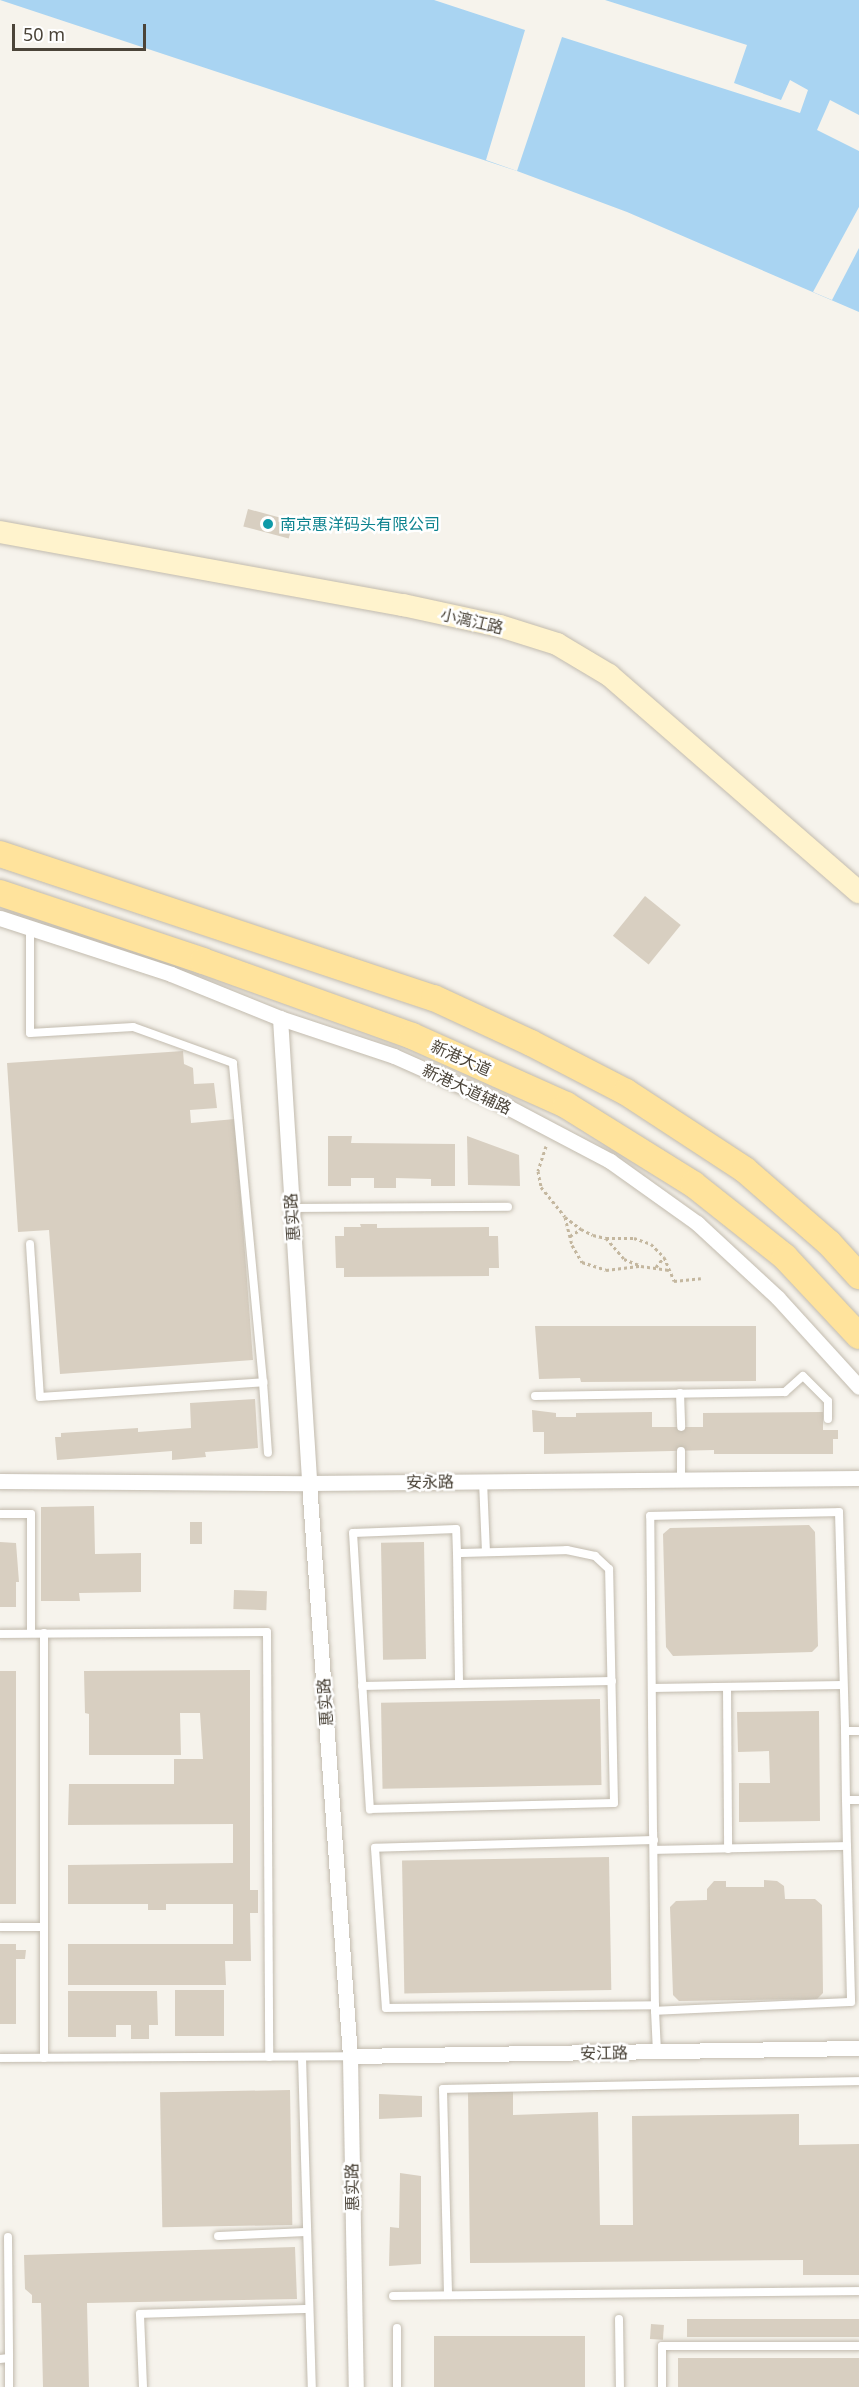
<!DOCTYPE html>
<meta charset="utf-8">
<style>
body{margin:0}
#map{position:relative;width:859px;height:2387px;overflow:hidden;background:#f6f3ec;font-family:"Noto Sans","Noto Sans SC",sans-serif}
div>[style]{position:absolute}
.water>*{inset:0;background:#a9d4f2}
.pier>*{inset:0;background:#f6f3ec}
.building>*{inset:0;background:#d8cfc1;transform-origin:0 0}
.path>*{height:3px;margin-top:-1.5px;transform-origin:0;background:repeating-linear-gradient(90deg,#c4b79f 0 3px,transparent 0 6px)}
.roads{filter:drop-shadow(0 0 2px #c2bbae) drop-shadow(0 0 2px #c2bbae)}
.lane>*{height:8px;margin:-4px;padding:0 4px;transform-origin:4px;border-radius:4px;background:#fff}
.street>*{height:15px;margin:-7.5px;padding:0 7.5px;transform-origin:7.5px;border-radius:7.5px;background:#fff}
.secondary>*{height:22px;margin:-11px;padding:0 11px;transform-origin:11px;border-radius:11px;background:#fff3cd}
.primary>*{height:26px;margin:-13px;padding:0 13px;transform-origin:13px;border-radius:13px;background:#ffe39c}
.dots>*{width:16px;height:16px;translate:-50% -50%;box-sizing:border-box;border:3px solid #fff;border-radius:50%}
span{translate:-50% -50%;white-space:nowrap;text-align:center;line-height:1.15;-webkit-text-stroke:5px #fff;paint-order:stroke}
.culture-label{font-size:16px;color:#0d838f}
.left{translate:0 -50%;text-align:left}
.street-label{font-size:16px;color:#4b4439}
.scale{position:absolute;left:12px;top:24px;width:134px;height:27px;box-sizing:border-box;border:3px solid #4b4439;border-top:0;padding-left:8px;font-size:18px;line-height:21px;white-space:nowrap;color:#4b4439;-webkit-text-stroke:4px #fff;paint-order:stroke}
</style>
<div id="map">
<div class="water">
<div style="clip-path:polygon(0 0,859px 0,859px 312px,627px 212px,517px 171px)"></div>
</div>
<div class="pier">
<div style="clip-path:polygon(434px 0,605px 0,747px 45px,734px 83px,781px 100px,790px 80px,808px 90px,800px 113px,562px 37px,517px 171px,486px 160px,525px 30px)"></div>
<div style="clip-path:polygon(830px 100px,859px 115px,859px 151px,817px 130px)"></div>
<div style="clip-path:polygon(859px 207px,859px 248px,832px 300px,813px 292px)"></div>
</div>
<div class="building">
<div style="left:248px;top:509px;width:47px;height:18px;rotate:15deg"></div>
<div style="left:645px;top:896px;width:46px;height:51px;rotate:39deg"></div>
<div style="clip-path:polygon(183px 1051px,184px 1064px,193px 1068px,194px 1084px,214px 1083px,217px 1108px,190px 1110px,191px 1123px,235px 1119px,253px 1360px,60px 1374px,49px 1230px,18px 1232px,7px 1063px)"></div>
<div style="clip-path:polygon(328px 1136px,352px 1136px,351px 1143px,455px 1144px,455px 1186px,431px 1186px,431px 1179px,396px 1178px,396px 1188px,374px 1188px,374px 1178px,351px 1178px,351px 1186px,328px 1186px)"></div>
<div style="clip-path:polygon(467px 1136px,519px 1155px,520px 1186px,468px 1185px)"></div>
<div style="clip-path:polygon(360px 1224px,377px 1224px,377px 1228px,489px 1227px,489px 1236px,498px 1236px,499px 1268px,489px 1268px,489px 1276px,344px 1277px,344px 1268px,336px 1268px,335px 1236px,344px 1236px,344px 1227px,361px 1227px)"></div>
<div style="clip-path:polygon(535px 1326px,756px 1326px,756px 1381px,581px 1382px,580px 1378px,539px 1379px)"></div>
<div style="clip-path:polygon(255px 1399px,258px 1448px,205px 1452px,206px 1457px,172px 1460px,172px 1451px,57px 1460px,55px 1437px,61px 1437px,61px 1433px,138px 1428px,138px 1432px,191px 1428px,190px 1403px)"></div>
<div style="clip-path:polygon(532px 1410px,556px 1413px,556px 1417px,576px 1417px,576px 1413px,652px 1412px,652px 1427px,703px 1427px,703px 1413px,823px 1412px,823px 1430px,838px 1430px,838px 1439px,833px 1439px,833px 1454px,714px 1454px,714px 1450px,544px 1454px,544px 1432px,533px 1432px)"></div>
<div style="clip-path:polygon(94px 1506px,95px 1554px,141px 1553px,141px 1592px,79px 1593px,80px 1601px,41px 1601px,41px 1507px)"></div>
<div style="left:202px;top:1522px;width:22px;height:12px;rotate:90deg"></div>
<div style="clip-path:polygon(809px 1525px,815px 1532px,818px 1646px,812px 1652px,673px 1656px,666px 1647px,663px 1534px,670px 1528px)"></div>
<div style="clip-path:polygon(0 1542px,16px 1543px,19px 1582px,16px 1582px,16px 1607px,0 1607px)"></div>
<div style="left:424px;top:1542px;width:117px;height:43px;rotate:89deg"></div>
<div style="left:234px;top:1590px;width:33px;height:19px;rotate:2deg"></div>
<div style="clip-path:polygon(250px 1670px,250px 1890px,258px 1890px,258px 1913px,250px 1913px,251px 1961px,225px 1961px,226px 1985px,68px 1985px,68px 1944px,233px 1944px,233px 1904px,166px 1904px,166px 1910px,148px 1910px,148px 1904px,68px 1904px,68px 1865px,233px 1863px,233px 1824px,68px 1825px,69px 1784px,174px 1784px,174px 1759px,203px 1759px,200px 1713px,180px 1713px,181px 1755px,89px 1755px,89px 1714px,85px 1713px,84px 1671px)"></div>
<div style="left:0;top:1671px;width:16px;height:233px"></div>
<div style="left:600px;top:1699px;width:86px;height:219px;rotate:89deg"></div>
<div style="clip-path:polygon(819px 1711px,820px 1821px,739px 1822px,739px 1783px,770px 1783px,769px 1751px,738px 1752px,737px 1712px)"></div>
<div style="left:609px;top:1857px;width:133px;height:207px;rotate:89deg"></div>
<div style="clip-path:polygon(764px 1880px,777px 1881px,784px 1886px,785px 1899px,815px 1899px,822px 1905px,823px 1993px,817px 1999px,679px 2001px,673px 1995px,670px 1907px,676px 1901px,707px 1900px,707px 1889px,714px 1881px,726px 1881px,726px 1887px,764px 1887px)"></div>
<div style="clip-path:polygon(0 1944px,16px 1944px,16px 1950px,26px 1950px,25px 1959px,16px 1959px,16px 2024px,0 2024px)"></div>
<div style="left:175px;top:1990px;width:49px;height:46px"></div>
<div style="clip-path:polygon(68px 1991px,157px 1991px,158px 2025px,149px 2025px,149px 2039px,131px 2039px,131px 2025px,116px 2025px,116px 2037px,68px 2037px)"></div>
<div style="left:290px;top:2090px;width:135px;height:130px;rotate:89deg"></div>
<div style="clip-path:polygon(513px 2091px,513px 2115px,598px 2112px,600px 2225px,633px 2225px,632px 2116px,799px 2114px,799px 2145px,859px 2144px,859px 2275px,803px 2275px,803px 2260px,470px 2263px,468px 2092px)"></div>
<div style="clip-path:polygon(379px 2094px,422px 2096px,422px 2117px,379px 2119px)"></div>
<div style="clip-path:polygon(400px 2173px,421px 2176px,421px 2264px,389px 2266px,390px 2227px,399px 2228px)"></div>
<div style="clip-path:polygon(295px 2247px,297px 2299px,87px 2303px,89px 2387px,43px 2387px,41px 2303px,32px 2303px,32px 2295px,25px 2289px,24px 2255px)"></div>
<div style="left:687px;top:2319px;width:172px;height:18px"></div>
<div style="left:651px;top:2324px;width:13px;height:15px;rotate:4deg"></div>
<div style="left:434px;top:2336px;width:151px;height:51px"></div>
<div style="left:678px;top:2358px;width:181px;height:29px"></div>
</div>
<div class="path">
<div style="left:546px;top:1146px;width:26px;rotate:108deg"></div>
<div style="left:538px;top:1171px;width:16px;rotate:79deg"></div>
<div style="left:541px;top:1187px;width:38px;rotate:51deg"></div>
<div style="left:565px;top:1217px;width:20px;rotate:37deg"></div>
<div style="left:581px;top:1229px;width:13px;rotate:27deg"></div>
<div style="left:593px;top:1235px;width:13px;rotate:13deg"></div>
<div style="left:606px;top:1238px;width:28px"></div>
<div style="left:634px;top:1238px;width:18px;rotate:19deg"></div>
<div style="left:651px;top:1244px;width:18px;rotate:45deg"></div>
<div style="left:664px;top:1257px;width:26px;rotate:67deg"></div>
<div style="left:674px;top:1281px;width:27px;rotate:-6deg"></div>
<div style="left:565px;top:1217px;width:29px;rotate:76deg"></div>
<div style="left:572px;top:1245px;width:20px;rotate:60deg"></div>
<div style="left:582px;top:1262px;width:25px;rotate:18deg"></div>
<div style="left:606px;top:1270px;width:35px;rotate:-7deg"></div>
<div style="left:570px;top:1236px;width:13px;rotate:-32deg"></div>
<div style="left:606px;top:1238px;width:28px;rotate:49deg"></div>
<div style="left:624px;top:1259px;width:18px;rotate:22deg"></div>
<div style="left:641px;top:1266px;width:30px;rotate:8deg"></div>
<div style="left:656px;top:1267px;width:13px;rotate:-51deg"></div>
</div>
<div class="roads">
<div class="lane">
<div style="left:291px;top:1208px;width:217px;rotate:-0.3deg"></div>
<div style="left:30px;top:1244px;width:153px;rotate:86.3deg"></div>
<div style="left:40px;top:1397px;width:224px;rotate:-3.8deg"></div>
<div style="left:263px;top:1382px;width:320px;rotate:-95.4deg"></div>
<div style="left:233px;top:1063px;width:106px;rotate:-160.2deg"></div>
<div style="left:133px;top:1027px;width:103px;rotate:176.7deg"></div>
<div style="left:30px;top:1033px;width:104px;rotate:-90deg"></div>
<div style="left:263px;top:1382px;width:71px;rotate:86deg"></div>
<div style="left:680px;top:1393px;width:34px;rotate:88deg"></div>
<div style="left:535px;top:1396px;width:250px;rotate:-0.9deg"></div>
<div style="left:785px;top:1392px;width:24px;rotate:-42deg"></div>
<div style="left:803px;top:1376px;width:35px;rotate:45deg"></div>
<div style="left:828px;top:1401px;width:18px;rotate:90deg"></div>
<div style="left:681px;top:1451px;width:28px;rotate:90deg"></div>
<div style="left:483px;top:1481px;width:71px;rotate:87.6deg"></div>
<div style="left:0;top:1514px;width:31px"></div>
<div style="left:31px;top:1514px;width:119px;rotate:90deg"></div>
<div style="left:457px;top:1553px;width:24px;rotate:-92deg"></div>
<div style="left:456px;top:1529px;width:103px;rotate:177.8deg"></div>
<div style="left:353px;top:1533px;width:277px;rotate:86.5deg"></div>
<div style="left:370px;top:1809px;width:244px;rotate:-1.4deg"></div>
<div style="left:614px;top:1803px;width:234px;rotate:-91.2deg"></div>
<div style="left:609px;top:1569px;width:19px;rotate:-137deg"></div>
<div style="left:595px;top:1556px;width:29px;rotate:-168deg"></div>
<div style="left:567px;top:1550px;width:110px;rotate:178.4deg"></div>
<div style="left:457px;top:1553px;width:131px;rotate:89.1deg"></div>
<div style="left:459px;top:1684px;width:153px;rotate:-1.1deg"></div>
<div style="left:44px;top:1633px;width:425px;rotate:90deg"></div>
<div style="left:0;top:1634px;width:267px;rotate:-0.4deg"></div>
<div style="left:267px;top:1632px;width:425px;rotate:89.7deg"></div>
<div style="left:362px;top:1686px;width:97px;rotate:-1.2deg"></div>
<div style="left:727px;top:1687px;width:162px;rotate:89.6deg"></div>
<div style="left:652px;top:1688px;width:191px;rotate:-0.9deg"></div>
<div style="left:859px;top:1731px;width:14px;rotate:180deg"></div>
<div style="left:845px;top:1731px;width:69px;rotate:89.2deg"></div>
<div style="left:846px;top:1800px;width:13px"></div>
<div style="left:846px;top:1800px;width:46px;rotate:88.8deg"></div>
<div style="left:654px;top:1840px;width:279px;rotate:178.4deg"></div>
<div style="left:375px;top:1848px;width:160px;rotate:86.1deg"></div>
<div style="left:386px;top:2008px;width:269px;rotate:-0.6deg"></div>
<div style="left:654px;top:1850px;width:193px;rotate:-1.2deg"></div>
<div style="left:847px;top:1846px;width:156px;rotate:88.5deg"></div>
<div style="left:851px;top:2002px;width:196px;rotate:177.4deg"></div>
<div style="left:655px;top:2011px;width:179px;rotate:-90.6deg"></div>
<div style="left:653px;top:1832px;width:316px;rotate:-90.5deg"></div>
<div style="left:650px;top:1516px;width:189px;rotate:-1.2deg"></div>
<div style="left:839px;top:1512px;width:219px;rotate:88.4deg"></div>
<div style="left:0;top:1927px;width:44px"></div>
<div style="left:655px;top:2011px;width:41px;rotate:87.2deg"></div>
<div style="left:302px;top:2057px;width:330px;rotate:88.3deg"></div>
<div style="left:0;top:2058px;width:350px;rotate:-0.3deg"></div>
<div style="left:218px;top:2236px;width:89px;rotate:-2.6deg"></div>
<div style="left:8px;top:2237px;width:121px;rotate:89.5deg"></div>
<div style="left:448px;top:2294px;width:205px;rotate:-91.4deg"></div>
<div style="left:443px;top:2089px;width:416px;rotate:-1.1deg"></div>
<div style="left:393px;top:2296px;width:466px;rotate:-0.6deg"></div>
<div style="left:619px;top:2319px;width:68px;rotate:89.2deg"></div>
<div style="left:397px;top:2328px;width:59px;rotate:90deg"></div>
<div style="left:0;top:2359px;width:9px;rotate:-6deg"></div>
<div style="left:9px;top:2358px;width:29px;rotate:90deg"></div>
<div style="left:143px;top:2387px;width:73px;rotate:-92.4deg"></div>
<div style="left:140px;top:2314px;width:169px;rotate:-1.7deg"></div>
<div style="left:662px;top:2387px;width:41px;rotate:-90deg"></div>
<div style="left:662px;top:2346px;width:197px"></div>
</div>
<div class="street">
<div style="left:0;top:918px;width:180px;rotate:18.1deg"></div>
<div style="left:171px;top:974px;width:118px;rotate:22deg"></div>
<div style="left:280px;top:1018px;width:120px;rotate:18.4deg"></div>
<div style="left:394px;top:1056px;width:118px;rotate:24deg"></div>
<div style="left:502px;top:1104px;width:122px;rotate:27.8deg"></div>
<div style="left:610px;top:1161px;width:107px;rotate:35.5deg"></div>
<div style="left:697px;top:1223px;width:110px;rotate:42.8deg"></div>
<div style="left:778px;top:1298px;width:120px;rotate:47.7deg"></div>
<div style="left:280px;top:1018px;width:466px;rotate:86.4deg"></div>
<div style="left:309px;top:1483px;width:574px;rotate:85.91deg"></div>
<div style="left:350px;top:2056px;width:331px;rotate:89deg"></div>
<div style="left:0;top:1481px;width:309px;rotate:0.4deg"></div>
<div style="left:309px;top:1483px;width:550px;rotate:-0.52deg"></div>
<div style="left:350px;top:2056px;width:509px;rotate:-0.9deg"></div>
</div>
<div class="secondary">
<div style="left:0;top:532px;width:410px;rotate:10.3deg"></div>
<div style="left:403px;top:605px;width:99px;rotate:12.2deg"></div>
<div style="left:500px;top:626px;width:60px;rotate:17.5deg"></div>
<div style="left:557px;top:644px;width:61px;rotate:30.8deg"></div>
<div style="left:609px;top:675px;width:331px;rotate:41deg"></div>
</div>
<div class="primary">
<div style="left:0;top:854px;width:457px;rotate:18.4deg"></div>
<div style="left:434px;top:998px;width:107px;rotate:24.9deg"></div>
<div style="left:531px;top:1043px;width:107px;rotate:27.3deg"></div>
<div style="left:626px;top:1092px;width:142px;rotate:33.2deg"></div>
<div style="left:745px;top:1170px;width:111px;rotate:41deg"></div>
<div style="left:829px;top:1243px;width:45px;rotate:47.7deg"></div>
<div style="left:0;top:893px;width:214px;rotate:18.5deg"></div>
<div style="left:203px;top:961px;width:222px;rotate:19.7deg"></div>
<div style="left:412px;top:1036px;width:169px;rotate:24.1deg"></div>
<div style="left:566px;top:1105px;width:150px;rotate:31.9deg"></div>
<div style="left:693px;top:1184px;width:117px;rotate:38.4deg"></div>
<div style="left:785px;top:1257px;width:108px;rotate:46.9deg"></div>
</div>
</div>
<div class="dots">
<div style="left:268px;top:524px;background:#0f9aa8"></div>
</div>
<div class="culture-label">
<span class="left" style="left:280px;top:524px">南京惠洋码头有限公司</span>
</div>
<div class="street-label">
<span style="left:472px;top:621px;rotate:13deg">小漓江路</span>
<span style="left:461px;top:1058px;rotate:24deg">新港大道</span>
<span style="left:467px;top:1089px;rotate:25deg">新港大道辅路</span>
<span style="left:292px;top:1217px;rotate:-94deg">惠实路</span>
<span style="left:430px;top:1482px;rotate:-1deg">安永路</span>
<span style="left:325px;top:1702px;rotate:-94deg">惠实路</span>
<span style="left:604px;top:2053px;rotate:-1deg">安江路</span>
<span style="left:352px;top:2187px;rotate:-91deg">惠实路</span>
</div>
<div class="scale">50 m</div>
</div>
